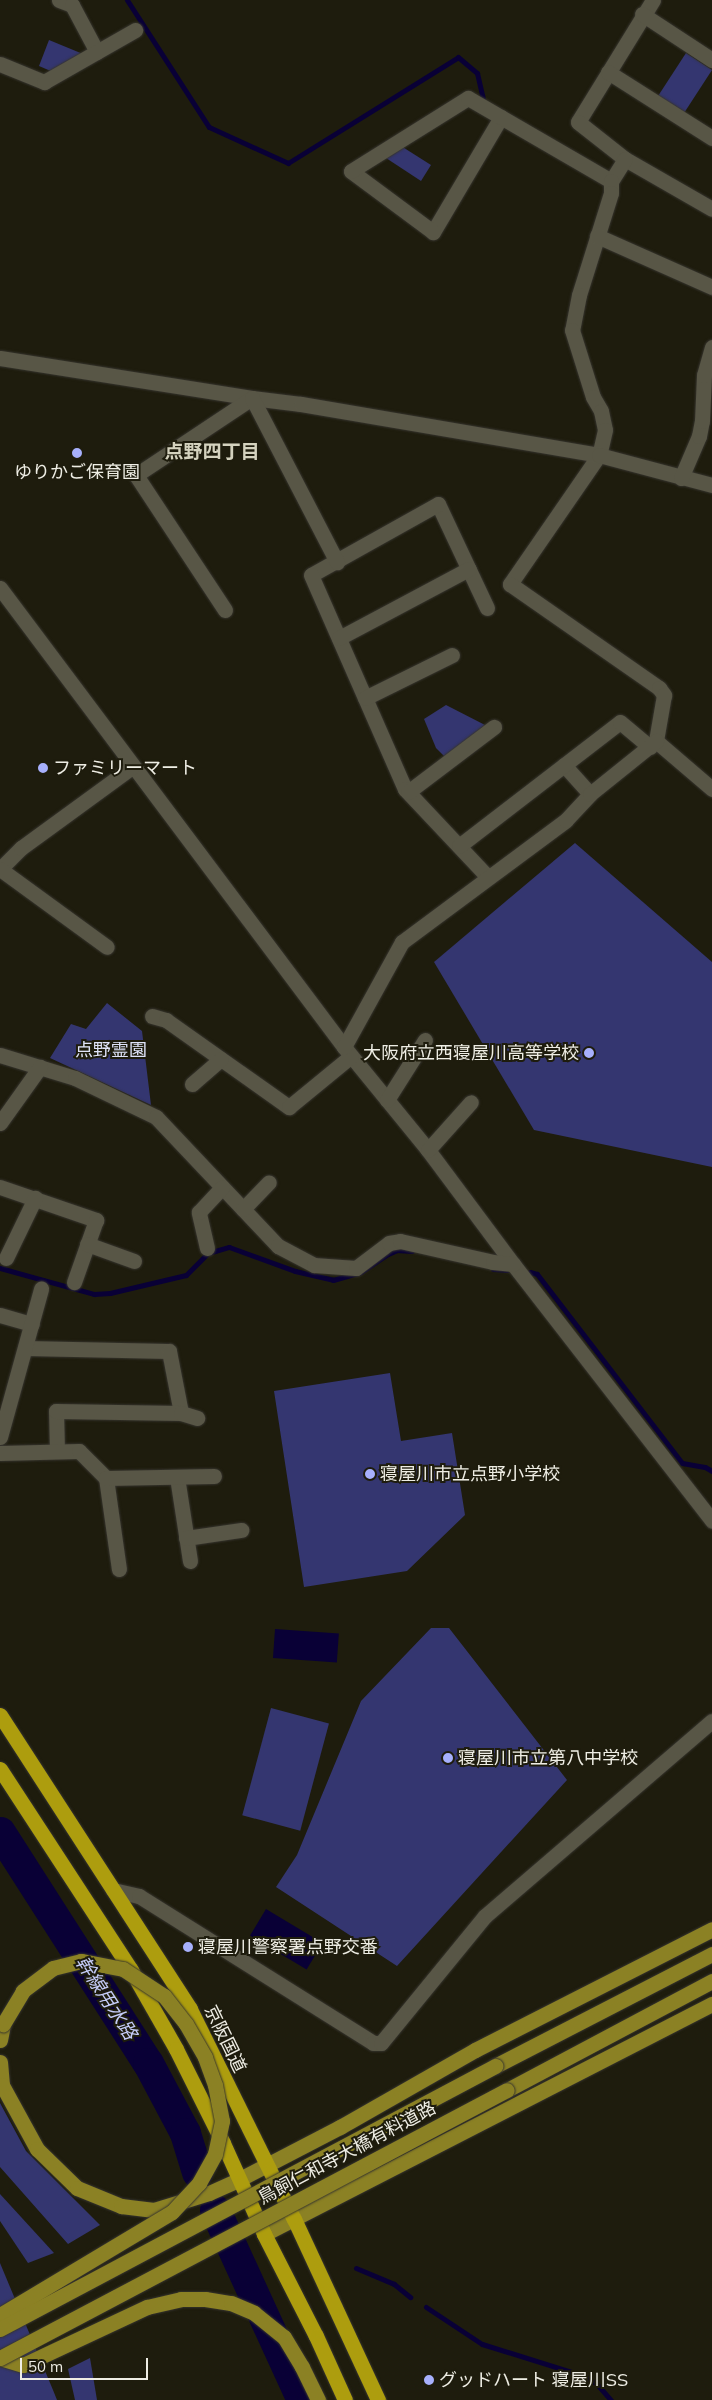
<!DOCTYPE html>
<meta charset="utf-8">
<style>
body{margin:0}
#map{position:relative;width:712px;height:2400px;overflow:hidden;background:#1e1c0d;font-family:Mulish,"Noto Sans JP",sans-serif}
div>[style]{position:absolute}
.green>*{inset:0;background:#343670;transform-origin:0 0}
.water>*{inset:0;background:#090036;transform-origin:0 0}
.stream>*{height:5px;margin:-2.5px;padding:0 2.5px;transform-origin:2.5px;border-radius:2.5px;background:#090036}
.river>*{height:31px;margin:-15.5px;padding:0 15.5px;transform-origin:15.5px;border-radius:15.5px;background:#090036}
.roads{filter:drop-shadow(0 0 1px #36342e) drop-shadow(0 0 1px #36342e)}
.street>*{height:15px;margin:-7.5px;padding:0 7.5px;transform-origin:7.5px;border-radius:7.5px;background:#585646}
.primary>*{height:15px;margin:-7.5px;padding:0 7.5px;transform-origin:7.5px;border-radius:7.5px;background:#8b8124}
.highway>*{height:15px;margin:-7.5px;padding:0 7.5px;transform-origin:7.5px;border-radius:7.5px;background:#ad9d0e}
.bridges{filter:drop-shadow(0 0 1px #36342e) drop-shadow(0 0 1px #36342e)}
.primary-bridge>*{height:15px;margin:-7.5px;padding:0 7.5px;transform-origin:7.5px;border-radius:7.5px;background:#8b8124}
.dots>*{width:14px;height:14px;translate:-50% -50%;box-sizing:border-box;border:2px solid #1e1c0d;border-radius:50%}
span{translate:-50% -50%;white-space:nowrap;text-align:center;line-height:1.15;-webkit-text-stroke:4px #1e1c0d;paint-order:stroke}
.poi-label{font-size:18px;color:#eeede4}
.left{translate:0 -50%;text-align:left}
.right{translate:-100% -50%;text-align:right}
.park-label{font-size:18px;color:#dfe3f9}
.street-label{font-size:18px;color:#eeede4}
.neighbourhood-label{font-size:19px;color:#d4d2be;font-weight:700}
.water-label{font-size:19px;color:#c4cbf7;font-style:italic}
.scale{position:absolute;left:20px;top:2358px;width:128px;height:22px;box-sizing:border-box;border:2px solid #eeede4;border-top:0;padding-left:6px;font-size:15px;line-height:18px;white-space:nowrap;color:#eeede4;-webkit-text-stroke:4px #1e1c0d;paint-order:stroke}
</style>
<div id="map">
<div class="green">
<div style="clip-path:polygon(49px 40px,83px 54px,53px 72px,39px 66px)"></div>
<div style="left:686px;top:53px;width:31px;height:51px;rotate:33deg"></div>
<div style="clip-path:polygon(401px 146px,431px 165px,421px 181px,386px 158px)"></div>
<div style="clip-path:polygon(446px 705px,485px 725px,445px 757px,436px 748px,424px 719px)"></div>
<div style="clip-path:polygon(575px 843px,712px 962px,712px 1167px,534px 1130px,434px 962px)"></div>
<div style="clip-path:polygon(107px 1003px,142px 1031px,151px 1105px,50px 1058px,71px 1024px,86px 1029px)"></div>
<div style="clip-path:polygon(390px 1373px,401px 1441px,452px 1433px,465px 1515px,407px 1571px,304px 1587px,274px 1391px)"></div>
<div style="clip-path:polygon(431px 1628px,449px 1628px,567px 1780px,397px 1966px,276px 1887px,297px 1855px,361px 1701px)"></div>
<div style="left:271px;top:1708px;width:60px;height:111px;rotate:15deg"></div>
<div style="clip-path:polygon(0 2103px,26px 2151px,100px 2225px,68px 2244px,0 2167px)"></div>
<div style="clip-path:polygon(0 2194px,54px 2253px,28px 2263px,0 2221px)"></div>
<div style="clip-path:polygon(0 2263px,53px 2390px,57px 2400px,0 2400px)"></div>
<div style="clip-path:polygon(90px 2358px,97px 2400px,75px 2400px,68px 2369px)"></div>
</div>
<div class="water">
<div style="left:275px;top:1629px;width:64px;height:29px;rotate:4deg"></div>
<div style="left:266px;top:1909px;width:66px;height:31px;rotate:31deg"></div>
</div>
<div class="stream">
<div style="left:127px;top:0;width:151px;rotate:57.2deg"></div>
<div style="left:209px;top:127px;width:87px;rotate:24.5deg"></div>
<div style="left:288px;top:163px;width:200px;rotate:-31.9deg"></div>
<div style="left:458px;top:57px;width:25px;rotate:40deg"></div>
<div style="left:477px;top:73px;width:26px;rotate:77deg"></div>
<div style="left:0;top:1268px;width:98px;rotate:15.5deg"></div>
<div style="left:94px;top:1294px;width:16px;rotate:-4deg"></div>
<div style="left:110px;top:1293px;width:78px;rotate:-13.3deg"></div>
<div style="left:186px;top:1275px;width:31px;rotate:-45deg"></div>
<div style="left:208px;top:1253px;width:22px;rotate:-16deg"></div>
<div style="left:229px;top:1247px;width:70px;rotate:20deg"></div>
<div style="left:295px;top:1271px;width:39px;rotate:13deg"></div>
<div style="left:333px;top:1280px;width:29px;rotate:-16deg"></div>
<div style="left:361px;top:1272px;width:32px;rotate:-34deg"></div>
<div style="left:388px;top:1254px;width:10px;rotate:-24deg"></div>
<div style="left:397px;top:1250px;width:15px;rotate:4deg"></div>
<div style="left:493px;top:1269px;width:14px;rotate:4deg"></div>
<div style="left:530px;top:1272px;width:7px;rotate:16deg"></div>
<div style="left:537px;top:1274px;width:238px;rotate:52.5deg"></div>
<div style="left:682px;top:1463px;width:23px;rotate:10deg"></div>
<div style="left:705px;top:1467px;width:8px;rotate:30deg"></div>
<div style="left:356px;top:2268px;width:41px;rotate:22.8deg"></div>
<div style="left:394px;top:2284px;width:21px;rotate:39deg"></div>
<div style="left:426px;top:2307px;width:67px;rotate:33.5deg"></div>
<div style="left:482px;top:2344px;width:101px;rotate:17.4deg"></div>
<div style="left:578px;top:2374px;width:20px;rotate:27deg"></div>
<div style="left:596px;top:2383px;width:23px;rotate:49deg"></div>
</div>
<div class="river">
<div style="left:0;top:1832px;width:274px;rotate:57.4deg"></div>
<div style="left:148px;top:2063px;width:79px;rotate:62.1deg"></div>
<div style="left:185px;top:2133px;width:41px;rotate:72.9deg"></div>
<div style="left:215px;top:2210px;width:209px;rotate:65.4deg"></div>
</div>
<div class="roads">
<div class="street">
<div style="left:59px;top:0;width:14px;rotate:21deg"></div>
<div style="left:72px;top:5px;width:53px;rotate:62deg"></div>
<div style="left:653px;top:0;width:143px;rotate:121.6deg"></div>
<div style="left:578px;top:122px;width:60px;rotate:38.2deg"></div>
<div style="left:625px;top:159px;width:100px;rotate:29.9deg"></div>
<div style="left:642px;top:14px;width:84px;rotate:33.3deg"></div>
<div style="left:0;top:64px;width:48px;rotate:22.2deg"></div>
<div style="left:44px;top:82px;width:105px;rotate:-29.7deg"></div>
<div style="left:608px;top:72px;width:123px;rotate:32.4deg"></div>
<div style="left:501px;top:117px;width:134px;rotate:120.6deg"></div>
<div style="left:433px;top:232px;width:102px;rotate:-143.4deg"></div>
<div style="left:351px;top:171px;width:138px;rotate:-32deg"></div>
<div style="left:468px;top:98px;width:165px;rotate:30.1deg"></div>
<div style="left:625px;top:159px;width:26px;rotate:122deg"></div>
<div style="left:611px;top:181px;width:12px;rotate:90deg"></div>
<div style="left:611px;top:193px;width:107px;rotate:107.4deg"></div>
<div style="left:579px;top:295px;width:36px;rotate:101deg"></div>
<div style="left:572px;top:330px;width:70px;rotate:72.6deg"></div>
<div style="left:593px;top:397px;width:16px;rotate:60deg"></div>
<div style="left:601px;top:411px;width:19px;rotate:78deg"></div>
<div style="left:605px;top:430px;width:26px;rotate:103deg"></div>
<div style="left:599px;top:455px;width:157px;rotate:124.6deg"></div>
<div style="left:510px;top:584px;width:182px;rotate:34.9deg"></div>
<div style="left:659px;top:688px;width:9px;rotate:54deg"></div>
<div style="left:664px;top:695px;width:47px;rotate:99.9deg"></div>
<div style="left:656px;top:741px;width:74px;rotate:40.6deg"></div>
<div style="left:597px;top:236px;width:126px;rotate:23.9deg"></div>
<div style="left:0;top:358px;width:255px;rotate:9deg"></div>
<div style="left:252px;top:398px;width:49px;rotate:7deg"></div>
<div style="left:301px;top:404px;width:302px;rotate:9.7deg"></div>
<div style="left:599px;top:455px;width:117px;rotate:14.9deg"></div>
<div style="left:681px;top:478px;width:46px;rotate:-66.8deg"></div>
<div style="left:699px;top:436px;width:15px;rotate:-79deg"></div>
<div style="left:702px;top:421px;width:46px;rotate:-87.5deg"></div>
<div style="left:704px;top:375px;width:29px;rotate:-74deg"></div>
<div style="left:0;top:588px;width:574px;rotate:53.15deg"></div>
<div style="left:344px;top:1047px;width:133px;rotate:50.8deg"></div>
<div style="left:428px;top:1150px;width:142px;rotate:53.3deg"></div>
<div style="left:513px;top:1264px;width:325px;rotate:52.2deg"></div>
<div style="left:487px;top:608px;width:115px;rotate:-115.2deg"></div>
<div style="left:438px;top:504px;width:145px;rotate:150.8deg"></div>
<div style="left:311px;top:575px;width:234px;rotate:66.3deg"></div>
<div style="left:405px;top:789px;width:121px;rotate:46.7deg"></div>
<div style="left:225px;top:610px;width:162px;rotate:-123.4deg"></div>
<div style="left:136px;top:475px;width:139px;rotate:-33.6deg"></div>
<div style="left:252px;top:398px;width:185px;rotate:62.6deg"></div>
<div style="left:339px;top:638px;width:147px;rotate:-28deg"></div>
<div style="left:365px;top:698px;width:97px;rotate:-26.3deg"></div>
<div style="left:564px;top:765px;width:39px;rotate:48deg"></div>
<div style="left:408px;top:792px;width:108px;rotate:-37.1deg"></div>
<div style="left:459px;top:846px;width:203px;rotate:-37.6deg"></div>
<div style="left:620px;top:722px;width:39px;rotate:40deg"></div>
<div style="left:0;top:869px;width:30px;rotate:-45deg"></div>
<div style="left:21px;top:848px;width:137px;rotate:-36.1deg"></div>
<div style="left:0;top:869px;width:132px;rotate:36.1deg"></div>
<div style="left:152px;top:1016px;width:15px;rotate:16deg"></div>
<div style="left:166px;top:1020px;width:151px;rotate:35.3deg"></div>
<div style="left:289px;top:1107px;width:80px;rotate:-39.4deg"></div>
<div style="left:344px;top:1047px;width:120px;rotate:-61.1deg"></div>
<div style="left:402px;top:942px;width:204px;rotate:-36.6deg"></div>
<div style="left:566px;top:820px;width:35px;rotate:-47deg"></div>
<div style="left:590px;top:794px;width:85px;rotate:-38.8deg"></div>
<div style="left:0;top:1055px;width:78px;rotate:17deg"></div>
<div style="left:75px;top:1078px;width:90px;rotate:25.7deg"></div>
<div style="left:156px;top:1117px;width:178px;rotate:46.6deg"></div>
<div style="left:278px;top:1246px;width:41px;rotate:27.8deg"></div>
<div style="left:314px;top:1265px;width:42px;rotate:4.1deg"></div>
<div style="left:356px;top:1268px;width:41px;rotate:-37.1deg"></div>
<div style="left:389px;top:1243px;width:11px;rotate:-10deg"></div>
<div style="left:400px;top:1241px;width:95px;rotate:12.7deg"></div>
<div style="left:493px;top:1262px;width:20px;rotate:6deg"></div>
<div style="left:192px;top:1084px;width:38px;rotate:-41deg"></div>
<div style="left:387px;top:1100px;width:71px;rotate:-57.7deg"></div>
<div style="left:0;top:1123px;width:69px;rotate:-54.5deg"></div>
<div style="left:428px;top:1150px;width:64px;rotate:-48.1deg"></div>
<div style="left:0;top:1187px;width:102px;rotate:19deg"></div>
<div style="left:96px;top:1220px;width:66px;rotate:109.5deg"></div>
<div style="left:243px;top:1209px;width:37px;rotate:-46deg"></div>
<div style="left:87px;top:1244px;width:50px;rotate:19.9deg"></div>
<div style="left:207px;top:1248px;width:37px;rotate:-103deg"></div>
<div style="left:199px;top:1212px;width:34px;rotate:-47deg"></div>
<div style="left:6px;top:1258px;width:67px;rotate:-64.2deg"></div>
<div style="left:0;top:1315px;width:33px;rotate:16deg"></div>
<div style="left:25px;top:1348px;width:144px;rotate:1.2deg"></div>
<div style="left:169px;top:1351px;width:63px;rotate:79deg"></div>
<div style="left:0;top:1437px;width:154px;rotate:-74.5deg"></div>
<div style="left:57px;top:1451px;width:40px;rotate:-91.4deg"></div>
<div style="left:56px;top:1411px;width:125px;rotate:0.9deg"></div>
<div style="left:181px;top:1413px;width:17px;rotate:17deg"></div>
<div style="left:0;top:1453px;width:79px;rotate:-1.5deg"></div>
<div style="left:79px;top:1451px;width:38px;rotate:45deg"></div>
<div style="left:106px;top:1478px;width:92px;rotate:81.9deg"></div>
<div style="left:177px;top:1477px;width:85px;rotate:81.2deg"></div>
<div style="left:106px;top:1478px;width:108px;rotate:-1.1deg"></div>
<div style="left:186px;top:1538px;width:56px;rotate:-8.3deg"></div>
<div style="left:113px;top:1890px;width:27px;rotate:13deg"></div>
<div style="left:139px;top:1896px;width:276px;rotate:32.1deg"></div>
<div style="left:373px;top:2043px;width:8px"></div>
<div style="left:381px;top:2043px;width:164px;rotate:-50.7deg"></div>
<div style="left:485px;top:1916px;width:299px;rotate:-40.7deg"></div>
</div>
<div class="primary">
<div style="left:0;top:2040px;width:16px;rotate:-79deg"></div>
<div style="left:0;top:2062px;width:23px;rotate:85deg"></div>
<div style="left:2px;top:2085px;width:73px;rotate:61.3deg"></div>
<div style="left:37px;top:2149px;width:56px;rotate:44.3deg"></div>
<div style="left:77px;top:2188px;width:48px;rotate:22.2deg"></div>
<div style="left:121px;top:2206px;width:33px;rotate:7deg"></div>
<div style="left:154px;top:2210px;width:58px;rotate:-17.2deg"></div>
<div style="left:209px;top:2193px;width:34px;rotate:-24deg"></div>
<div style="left:240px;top:2179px;width:113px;rotate:-27.5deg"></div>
<div style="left:340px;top:2127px;width:155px;rotate:-29.7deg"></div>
<div style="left:475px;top:2050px;width:266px;rotate:-27deg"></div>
<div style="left:495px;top:2066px;width:244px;rotate:-27.3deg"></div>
<div style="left:507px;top:2090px;width:232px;rotate:-28deg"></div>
<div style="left:264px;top:2234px;width:504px;rotate:-27.18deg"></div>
<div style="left:0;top:2358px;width:24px;rotate:17deg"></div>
<div style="left:23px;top:2365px;width:137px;rotate:-25.1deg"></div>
<div style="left:147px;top:2307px;width:35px;rotate:-13deg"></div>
<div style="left:181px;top:2299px;width:24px"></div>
<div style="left:205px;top:2299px;width:26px;rotate:9deg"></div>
<div style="left:231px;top:2303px;width:25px;rotate:23deg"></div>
<div style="left:254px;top:2313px;width:38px;rotate:39deg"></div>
<div style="left:284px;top:2337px;width:35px;rotate:59deg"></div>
<div style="left:302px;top:2367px;width:37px;rotate:64deg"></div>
</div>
<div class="highway">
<div style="left:0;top:1715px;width:350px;rotate:57.1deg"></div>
<div style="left:190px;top:2009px;width:234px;rotate:63.7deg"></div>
<div style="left:294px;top:2219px;width:200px;rotate:65.1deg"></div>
<div style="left:0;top:1769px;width:240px;rotate:56.9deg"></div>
<div style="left:131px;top:1970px;width:91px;rotate:60.3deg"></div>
<div style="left:176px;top:2049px;width:105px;rotate:63.4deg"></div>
<div style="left:223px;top:2143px;width:100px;rotate:65.7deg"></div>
<div style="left:264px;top:2234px;width:114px;rotate:63deg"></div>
<div style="left:316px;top:2336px;width:70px;rotate:65.6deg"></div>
</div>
</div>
<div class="bridges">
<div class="primary-bridge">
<div style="left:0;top:2315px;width:200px;rotate:-30.9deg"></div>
<div style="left:172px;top:2212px;width:40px;rotate:-47deg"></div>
<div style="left:199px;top:2183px;width:33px;rotate:-61deg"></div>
<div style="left:215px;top:2154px;width:34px;rotate:-78deg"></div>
<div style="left:222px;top:2121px;width:37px;rotate:-101deg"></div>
<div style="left:215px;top:2085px;width:30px;rotate:-110deg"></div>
<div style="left:205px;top:2057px;width:38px;rotate:-120deg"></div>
<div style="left:186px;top:2024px;width:36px;rotate:-128deg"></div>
<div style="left:164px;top:1996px;width:49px;rotate:-146.6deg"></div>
<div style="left:123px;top:1969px;width:43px;rotate:-169.2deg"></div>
<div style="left:81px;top:1961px;width:29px;rotate:166deg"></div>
<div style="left:53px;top:1968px;width:38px;rotate:143deg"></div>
<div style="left:23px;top:1991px;width:39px;rotate:121deg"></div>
<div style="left:0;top:2329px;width:561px;rotate:-27.98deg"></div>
<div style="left:0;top:2358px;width:573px;rotate:-27.86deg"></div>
</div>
</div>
<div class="dots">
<div style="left:77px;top:453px;background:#a7b0fc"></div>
<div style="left:43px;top:768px;background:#a7b0fc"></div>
<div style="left:589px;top:1053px;background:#a7b0fc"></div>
<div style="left:370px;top:1474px;background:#a7b0fc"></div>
<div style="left:448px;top:1758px;background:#a7b0fc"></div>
<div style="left:188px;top:1947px;background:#a7b0fc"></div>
<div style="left:429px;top:2380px;background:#a7b0fc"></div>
</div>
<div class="poi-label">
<span style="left:77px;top:472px">ゆりかご保育園</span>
<span class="left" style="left:53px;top:768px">ファミリーマート</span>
<span class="right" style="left:579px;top:1053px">大阪府立西寝屋川高等学校</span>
<span class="left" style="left:380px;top:1474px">寝屋川市立点野小学校</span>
<span class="left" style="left:458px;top:1758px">寝屋川市立第八中学校</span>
<span class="left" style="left:198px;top:1947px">寝屋川警察署点野交番</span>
<span class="left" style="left:439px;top:2380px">グッドハート 寝屋川SS</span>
</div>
<div class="park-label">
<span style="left:111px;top:1050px">点野霊園</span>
</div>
<div class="street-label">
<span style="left:225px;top:2039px;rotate:64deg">京阪国道</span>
<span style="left:347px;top:2153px;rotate:-28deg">鳥飼仁和寺大橋有料道路</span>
</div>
<div class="neighbourhood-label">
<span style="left:212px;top:452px">点野四丁目</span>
</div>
<div class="water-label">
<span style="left:106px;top:1998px;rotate:57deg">幹線用水路</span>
</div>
<div class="scale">50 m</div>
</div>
